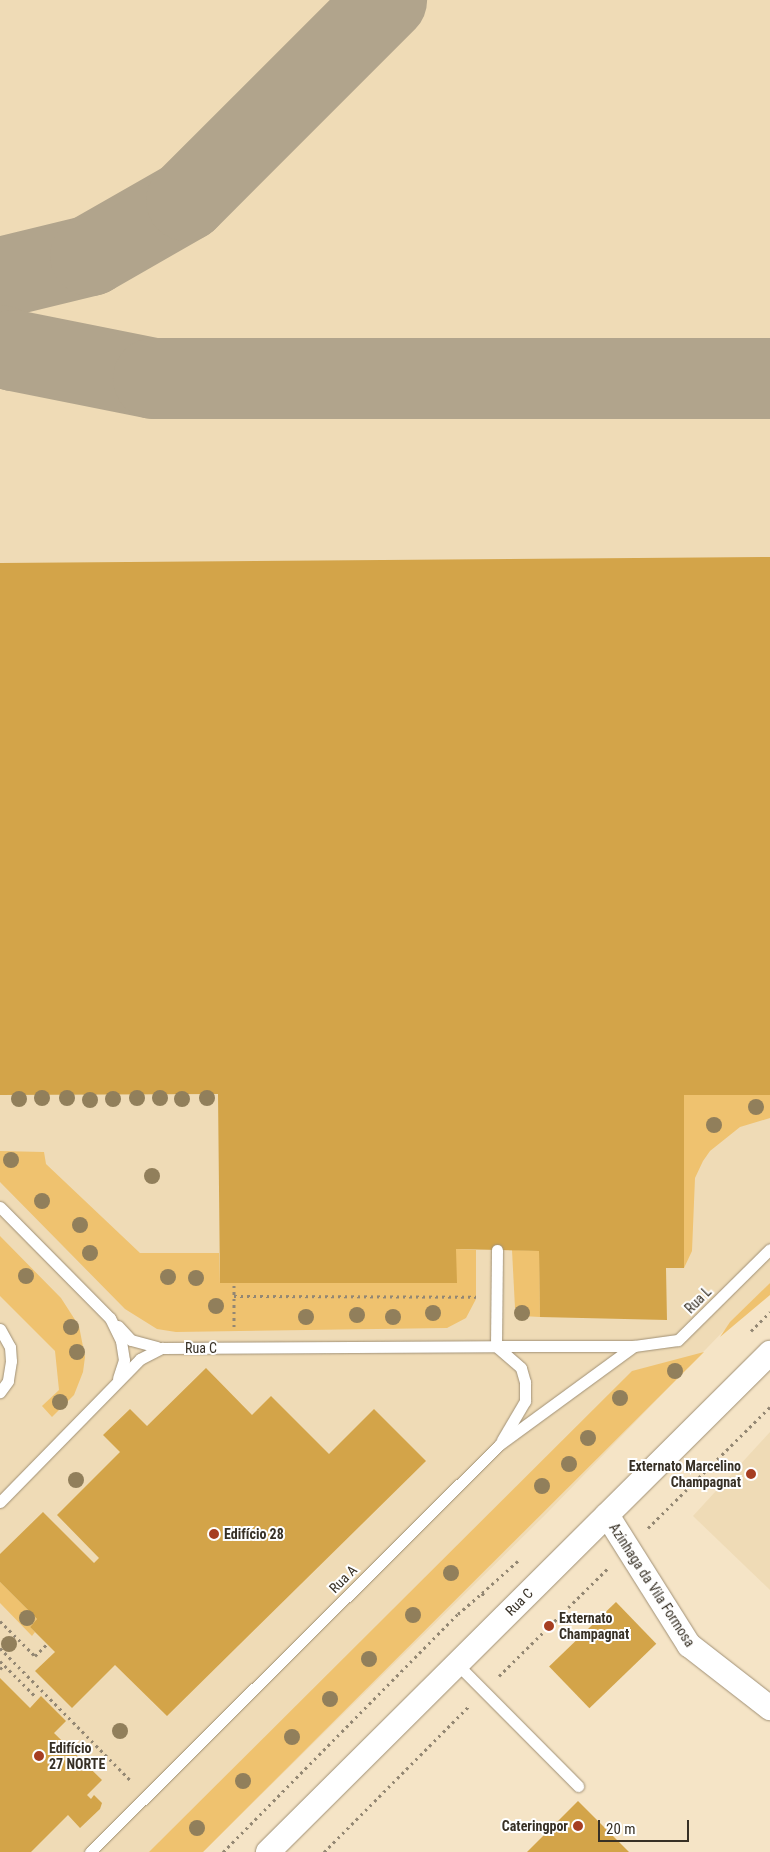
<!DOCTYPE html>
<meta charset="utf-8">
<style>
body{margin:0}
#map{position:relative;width:770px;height:1852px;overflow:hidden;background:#f5e4c6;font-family:"Roboto Condensed",sans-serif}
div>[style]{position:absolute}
.built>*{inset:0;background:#efdbb6}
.green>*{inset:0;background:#efc26f}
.taxiway>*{height:81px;margin:-40.5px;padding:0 40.5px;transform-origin:40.5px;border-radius:40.5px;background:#b1a48c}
.building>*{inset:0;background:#d3a449;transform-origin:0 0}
.path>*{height:3px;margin-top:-1.5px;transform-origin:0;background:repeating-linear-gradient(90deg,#938773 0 2.5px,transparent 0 6.5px)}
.roads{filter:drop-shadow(0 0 1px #a09075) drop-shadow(0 0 1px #a09075)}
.lane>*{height:11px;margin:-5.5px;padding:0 5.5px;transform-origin:5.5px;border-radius:5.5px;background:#fff}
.street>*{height:24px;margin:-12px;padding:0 12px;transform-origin:12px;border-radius:12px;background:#fff}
.trees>*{width:16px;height:16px;margin:-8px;border-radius:50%;background:#917f5b}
.dots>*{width:14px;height:14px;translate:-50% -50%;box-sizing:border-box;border:2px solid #fff;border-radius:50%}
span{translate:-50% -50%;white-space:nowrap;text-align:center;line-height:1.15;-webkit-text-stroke:4px #fff;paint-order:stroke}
.street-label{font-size:14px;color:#373025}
.poi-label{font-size:14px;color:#373025;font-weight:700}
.right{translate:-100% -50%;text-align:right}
.left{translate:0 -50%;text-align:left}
.scale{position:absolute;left:598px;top:1820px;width:91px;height:22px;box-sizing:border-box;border:2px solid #373025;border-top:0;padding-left:6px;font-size:15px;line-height:18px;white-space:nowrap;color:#373025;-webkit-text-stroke:4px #fff;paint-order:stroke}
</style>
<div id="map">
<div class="built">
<div style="clip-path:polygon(0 0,770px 0,770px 1283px,546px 1514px,203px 1852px,0 1852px)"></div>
<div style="clip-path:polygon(770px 1432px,770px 1590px,693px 1516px)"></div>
</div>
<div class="green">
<div style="clip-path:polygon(684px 1095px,770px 1095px,770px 1118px,740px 1127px,710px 1151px,703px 1161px,695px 1178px,692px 1251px,684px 1268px)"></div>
<div style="clip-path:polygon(0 1151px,44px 1152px,46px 1164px,140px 1253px,219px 1253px,220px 1283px,456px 1283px,456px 1249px,476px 1250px,476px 1299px,466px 1318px,447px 1328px,176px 1332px,157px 1329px,125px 1309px,0 1182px)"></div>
<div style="clip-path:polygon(0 1236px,61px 1298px,79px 1326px,85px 1357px,83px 1372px,74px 1395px,52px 1417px,42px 1406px,59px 1390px,55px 1351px,0 1296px)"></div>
<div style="clip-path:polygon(512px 1250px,539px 1251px,540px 1317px,522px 1316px,515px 1308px)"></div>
<div style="clip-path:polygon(770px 1283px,770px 1295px,720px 1337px,730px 1322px)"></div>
<div style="clip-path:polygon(704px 1352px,203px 1852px,149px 1852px,632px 1371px)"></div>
<div style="clip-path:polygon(0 1582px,37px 1619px,30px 1627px,35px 1632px,32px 1636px,0 1603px)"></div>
</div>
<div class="taxiway">
<div style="left:0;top:277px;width:93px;rotate:-13.7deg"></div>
<div style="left:90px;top:255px;width:111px;rotate:-29.8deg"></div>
<div style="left:186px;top:200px;width:283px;rotate:-45deg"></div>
<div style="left:0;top:345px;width:14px;rotate:21deg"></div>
<div style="left:13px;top:350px;width:143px;rotate:11.3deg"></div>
<div style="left:153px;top:378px;width:617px"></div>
</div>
<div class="building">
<div style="clip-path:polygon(770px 557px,770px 1095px,684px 1095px,684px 1268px,666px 1268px,667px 1320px,540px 1317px,539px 1251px,456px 1249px,457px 1283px,220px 1283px,218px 1094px,0 1095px,0 563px)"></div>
<div style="clip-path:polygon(206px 1368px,252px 1415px,271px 1396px,329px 1454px,374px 1409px,426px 1461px,167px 1716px,115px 1665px,72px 1708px,35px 1671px,55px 1652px,30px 1627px,37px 1619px,0 1582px,0 1554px,43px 1512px,94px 1563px,99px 1558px,57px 1515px,120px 1452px,103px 1435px,130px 1409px,147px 1426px)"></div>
<div style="left:616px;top:1602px;width:58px;height:93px;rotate:46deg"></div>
<div style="clip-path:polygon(0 1678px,30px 1708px,41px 1696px,66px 1721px,54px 1733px,102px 1780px,87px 1795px,91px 1799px,94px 1795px,102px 1803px,100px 1809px,80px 1828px,68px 1815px,31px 1852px,0 1852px)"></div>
<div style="clip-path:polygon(578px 1801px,629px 1852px,527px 1852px)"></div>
</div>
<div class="path">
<div style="left:234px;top:1296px;width:242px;rotate:0.2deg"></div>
<div style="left:234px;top:1327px;width:44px;rotate:-90deg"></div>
<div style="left:751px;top:1331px;width:27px;rotate:-45deg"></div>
<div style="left:648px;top:1528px;width:172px;rotate:-44.8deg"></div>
<div style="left:482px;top:1593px;width:50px;rotate:-41.7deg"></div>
<div style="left:0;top:1621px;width:49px;rotate:45deg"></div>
<div style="left:35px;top:1656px;width:17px;rotate:-45deg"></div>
<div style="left:0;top:1648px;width:187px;rotate:45.4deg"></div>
<div style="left:0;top:1661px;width:49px;rotate:45deg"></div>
<div style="left:0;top:1669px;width:6px;rotate:-45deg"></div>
<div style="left:499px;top:1676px;width:153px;rotate:-44.7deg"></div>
<div style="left:223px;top:1852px;width:334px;rotate:-45.4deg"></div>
<div style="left:458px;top:1614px;width:32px;rotate:-41deg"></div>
<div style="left:482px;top:1593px;width:5px;rotate:53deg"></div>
<div style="left:324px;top:1852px;width:207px;rotate:-45.2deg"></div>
</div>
<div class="roads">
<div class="lane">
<div style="left:0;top:1207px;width:156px;rotate:45.3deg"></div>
<div style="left:110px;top:1318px;width:25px;rotate:64deg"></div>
<div style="left:121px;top:1341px;width:19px;rotate:81deg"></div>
<div style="left:124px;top:1360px;width:19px;rotate:108deg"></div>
<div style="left:497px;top:1250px;width:96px;rotate:90.6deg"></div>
<div style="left:496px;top:1346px;width:138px"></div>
<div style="left:634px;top:1346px;width:44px;rotate:-7.8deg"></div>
<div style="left:678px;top:1340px;width:129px;rotate:-44.7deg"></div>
<div style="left:118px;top:1326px;width:19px;rotate:47deg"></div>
<div style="left:131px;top:1340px;width:27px;rotate:15deg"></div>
<div style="left:0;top:1329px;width:21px;rotate:61deg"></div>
<div style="left:10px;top:1347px;width:14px;rotate:86deg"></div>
<div style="left:11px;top:1361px;width:20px;rotate:99deg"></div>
<div style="left:8px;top:1381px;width:14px;rotate:126deg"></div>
<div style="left:0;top:1502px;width:200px;rotate:-45.6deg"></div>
<div style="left:140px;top:1359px;width:25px;rotate:-27deg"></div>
<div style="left:162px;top:1348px;width:334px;rotate:-0.3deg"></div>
<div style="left:496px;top:1346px;width:33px;rotate:41deg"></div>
<div style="left:521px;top:1368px;width:15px;rotate:74deg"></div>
<div style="left:525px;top:1382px;width:19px;rotate:90deg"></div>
<div style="left:525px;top:1401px;width:45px;rotate:120.5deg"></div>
<div style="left:457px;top:1664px;width:172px;rotate:45.2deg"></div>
<div style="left:90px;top:1852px;width:578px;rotate:-44.86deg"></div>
<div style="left:500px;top:1444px;width:166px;rotate:-36.2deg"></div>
</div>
<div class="street">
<div style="left:607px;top:1515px;width:154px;rotate:57.8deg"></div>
<div style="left:689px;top:1645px;width:103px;rotate:37.9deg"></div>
<div style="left:268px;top:1852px;width:708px;rotate:-44.83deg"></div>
</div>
</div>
<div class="trees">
<div style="left:42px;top:1098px"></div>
<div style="left:67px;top:1098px"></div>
<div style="left:137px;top:1098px"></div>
<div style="left:160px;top:1098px"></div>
<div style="left:207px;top:1098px"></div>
<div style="left:19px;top:1099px"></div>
<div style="left:113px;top:1099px"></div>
<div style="left:182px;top:1099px"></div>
<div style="left:90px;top:1100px"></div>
<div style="left:756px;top:1107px"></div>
<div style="left:714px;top:1125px"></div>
<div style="left:11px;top:1160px"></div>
<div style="left:152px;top:1176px"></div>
<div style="left:42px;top:1201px"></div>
<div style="left:80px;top:1225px"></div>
<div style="left:90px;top:1253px"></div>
<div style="left:26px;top:1276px"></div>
<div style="left:168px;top:1277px"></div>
<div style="left:196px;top:1278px"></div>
<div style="left:216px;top:1306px"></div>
<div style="left:433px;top:1313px"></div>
<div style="left:522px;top:1313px"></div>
<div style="left:357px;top:1315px"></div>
<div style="left:306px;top:1317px"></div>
<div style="left:393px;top:1317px"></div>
<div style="left:71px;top:1327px"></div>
<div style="left:77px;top:1352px"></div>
<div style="left:675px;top:1371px"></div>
<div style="left:620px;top:1398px"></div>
<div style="left:60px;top:1402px"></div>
<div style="left:588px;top:1438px"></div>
<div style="left:569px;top:1464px"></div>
<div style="left:76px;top:1480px"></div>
<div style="left:542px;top:1486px"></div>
<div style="left:451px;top:1573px"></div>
<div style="left:413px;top:1615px"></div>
<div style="left:27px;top:1618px"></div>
<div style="left:9px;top:1644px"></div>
<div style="left:369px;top:1659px"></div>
<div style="left:330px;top:1699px"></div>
<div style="left:120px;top:1731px"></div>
<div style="left:292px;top:1737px"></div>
<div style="left:243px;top:1781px"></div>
<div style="left:197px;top:1828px"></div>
</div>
<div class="dots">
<div style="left:751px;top:1474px;background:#a63e22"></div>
<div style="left:214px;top:1534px;background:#a63e22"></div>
<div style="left:549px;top:1626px;background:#a63e22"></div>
<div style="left:39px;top:1756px;background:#a63e22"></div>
<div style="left:578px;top:1826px;background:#a63e22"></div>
</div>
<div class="street-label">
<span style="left:698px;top:1300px;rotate:-45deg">Rua L</span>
<span style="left:201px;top:1348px">Rua C</span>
<span style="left:343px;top:1579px;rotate:-45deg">Rua A</span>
<span style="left:652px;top:1585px;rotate:57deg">Azinhaga da Vila Formosa</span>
<span style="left:519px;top:1602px;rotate:-45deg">Rua C</span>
</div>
<div class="poi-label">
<span class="right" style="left:741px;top:1474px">Externato Marcelino<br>Champagnat</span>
<span class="left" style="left:224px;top:1534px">Edifício 28</span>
<span class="left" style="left:559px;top:1626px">Externato<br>Champagnat</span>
<span class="left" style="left:49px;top:1756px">Edifício<br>27 NORTE</span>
<span class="right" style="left:568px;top:1826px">Cateringpor</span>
</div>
<div class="scale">20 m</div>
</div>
